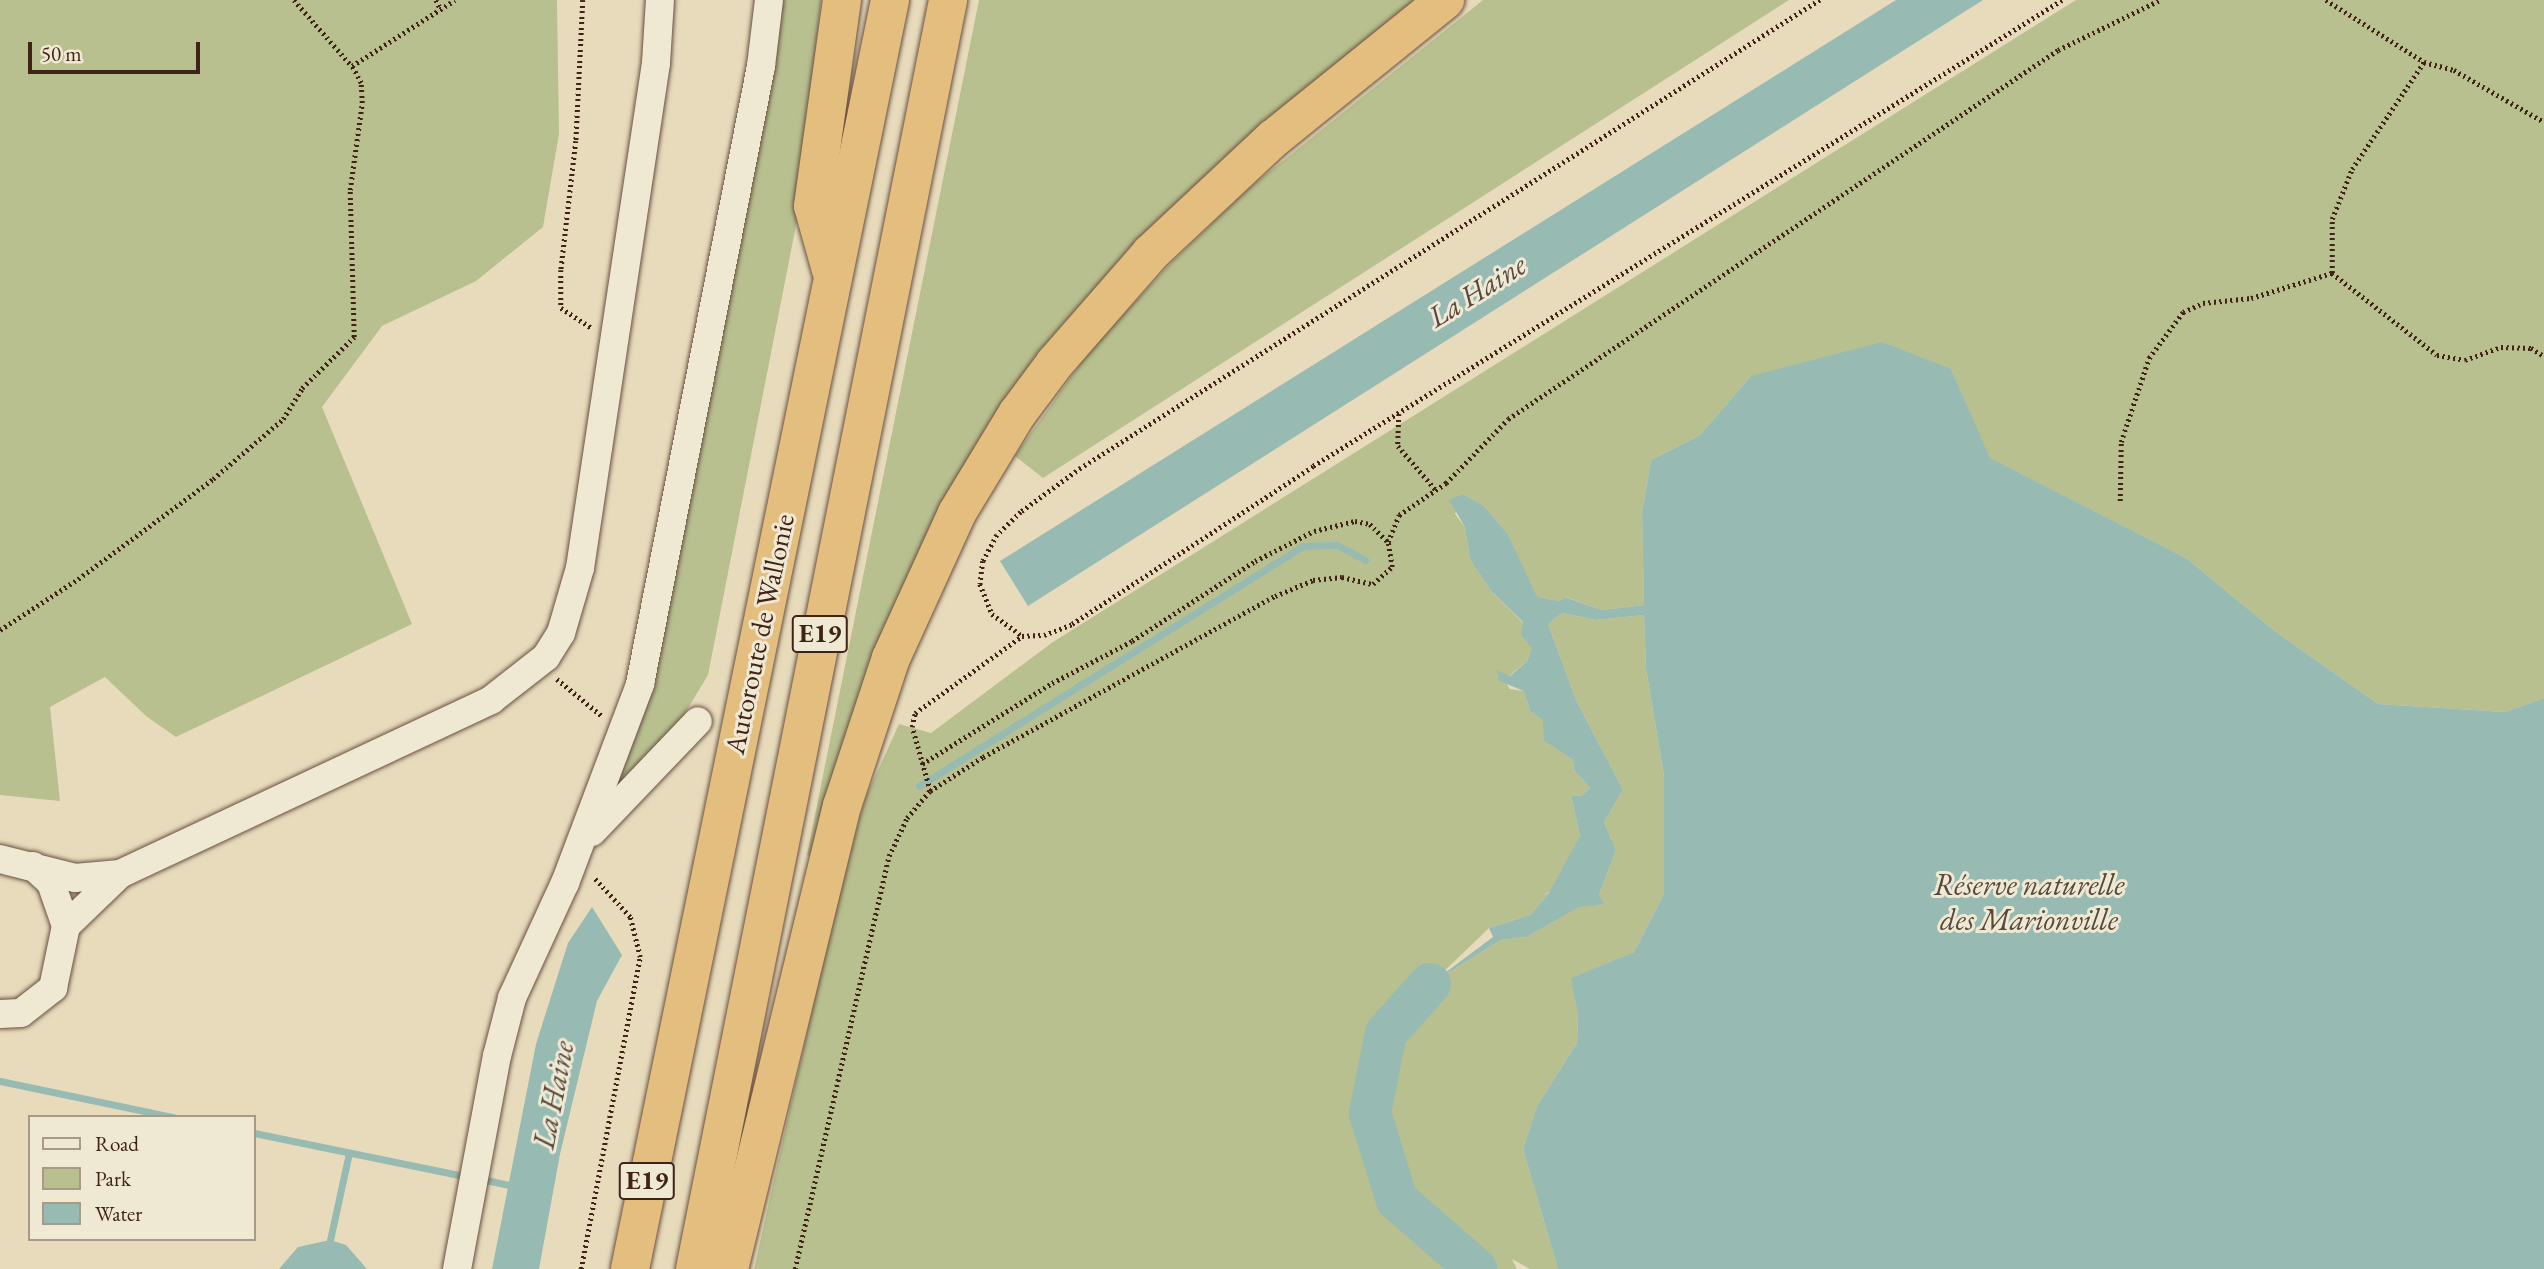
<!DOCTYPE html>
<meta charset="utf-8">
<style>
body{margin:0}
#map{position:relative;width:2544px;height:1269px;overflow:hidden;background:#e7dbbc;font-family:"EB Garamond",serif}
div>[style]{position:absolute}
.green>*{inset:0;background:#b8c08f}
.water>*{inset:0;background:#97bbb3}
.stream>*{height:7px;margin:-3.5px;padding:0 3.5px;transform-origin:3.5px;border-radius:3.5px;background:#97bbb3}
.river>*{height:42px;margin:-21px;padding:0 21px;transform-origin:21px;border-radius:21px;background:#97bbb3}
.path>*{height:4.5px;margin-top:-2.25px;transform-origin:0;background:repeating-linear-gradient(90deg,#412216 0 2px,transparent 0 5.5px)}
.roads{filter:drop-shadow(0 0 2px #6a5040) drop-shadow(0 0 2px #6a5040)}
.minor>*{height:28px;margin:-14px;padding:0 14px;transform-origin:14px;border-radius:14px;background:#efe8d3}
.highway>*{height:38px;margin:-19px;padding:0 19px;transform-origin:19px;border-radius:19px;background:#e4be7e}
span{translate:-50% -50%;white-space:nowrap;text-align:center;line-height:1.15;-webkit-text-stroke:6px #efe8d3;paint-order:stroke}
.shield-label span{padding:2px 5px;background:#efe8d3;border:2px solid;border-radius:5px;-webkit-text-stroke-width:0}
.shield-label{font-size:26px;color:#412216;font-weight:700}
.street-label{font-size:28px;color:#412216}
.water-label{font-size:30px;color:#56483d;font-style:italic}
.legend{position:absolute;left:28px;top:1115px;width:228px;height:126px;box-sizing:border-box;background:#efe8d3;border:2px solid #a99987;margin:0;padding:9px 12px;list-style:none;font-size:21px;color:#412216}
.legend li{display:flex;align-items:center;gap:14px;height:35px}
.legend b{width:35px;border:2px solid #a99987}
.scale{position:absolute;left:28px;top:42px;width:172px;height:32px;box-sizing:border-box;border:4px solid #412216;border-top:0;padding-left:9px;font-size:21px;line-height:24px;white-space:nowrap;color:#412216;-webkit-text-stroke:5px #efe8d3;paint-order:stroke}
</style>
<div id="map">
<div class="green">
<div style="clip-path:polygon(0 0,557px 0,559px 134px,543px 227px,476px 281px,382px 326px,322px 407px,412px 624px,176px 737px,146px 716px,105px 677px,50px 707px,60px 801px,0 795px)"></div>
<div style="clip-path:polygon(772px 0,821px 0,798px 215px,708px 675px,679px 723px,600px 809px)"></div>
<div style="clip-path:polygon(979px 0,1425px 0,979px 446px,817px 859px,807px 855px)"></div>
<div style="clip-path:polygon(1483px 0,1789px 0,1043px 478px,1015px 456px,1090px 350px,1173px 261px,1249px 188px)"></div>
<div style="clip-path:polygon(2076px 0,2544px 0,2544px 698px,2505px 712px,2378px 704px,2276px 632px,2186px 558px,1989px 458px,1951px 369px,1751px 376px,1700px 435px,1651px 460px,1642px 512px,1644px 605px,1602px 610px,1566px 597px,1560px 601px,1536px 597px,1508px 534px,1483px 505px,1463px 494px,1455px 514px,1465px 527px,1470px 560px,1492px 592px,1523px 623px,1532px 648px,1527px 661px,1509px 676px,1498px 671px,1510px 689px,1524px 691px,1530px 711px,1544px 720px,1544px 741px,1573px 760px,1574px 770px,1590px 788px,1581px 796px,1571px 795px,1580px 836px,1574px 849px,1577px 883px,1541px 895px,1549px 893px,1530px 915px,1489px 928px,1433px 982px,1501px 940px,1527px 937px,1599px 895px,1616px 850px,1604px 822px,1623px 790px,1576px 700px,1548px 624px,1562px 613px,1596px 620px,1644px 615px,1646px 669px,1664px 776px,1664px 894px,1634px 952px,1572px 978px,1578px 1016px,1577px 1043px,1537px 1106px,1523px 1149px,1558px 1269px,1530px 1269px,1512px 1259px,1517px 1269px,754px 1269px,835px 908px,864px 801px,899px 724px,931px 733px,1053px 642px)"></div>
</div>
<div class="water">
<div style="clip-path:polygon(1896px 0,1983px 0,1028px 606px,1000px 561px)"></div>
<div style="clip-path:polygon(1882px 342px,1951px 369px,1990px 458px,2186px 558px,2276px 632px,2378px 704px,2505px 712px,2544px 698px,2544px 1269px,1558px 1269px,1523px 1149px,1537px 1106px,1577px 1043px,1578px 1016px,1571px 978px,1634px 952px,1664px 894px,1664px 776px,1646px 669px,1644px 615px,1596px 620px,1562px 613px,1548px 624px,1576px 700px,1623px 790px,1604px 822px,1616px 850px,1599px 895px,1604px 904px,1579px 907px,1527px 937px,1501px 940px,1430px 984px,1493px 937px,1489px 928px,1530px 915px,1549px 893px,1580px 836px,1571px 795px,1581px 796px,1590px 788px,1574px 770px,1573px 760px,1544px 741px,1543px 720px,1530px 711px,1524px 691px,1499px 681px,1497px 670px,1510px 676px,1527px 661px,1532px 648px,1521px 635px,1523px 622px,1492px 592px,1470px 560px,1465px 527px,1449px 500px,1463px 494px,1483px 505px,1508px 534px,1537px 597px,1560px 601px,1565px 597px,1602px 610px,1644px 605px,1642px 512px,1651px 460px,1700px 435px,1751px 376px)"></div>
<div style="clip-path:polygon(592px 907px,622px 955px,597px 1001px,560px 1154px,539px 1269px,492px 1269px,536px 1044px,568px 943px)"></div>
<div style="clip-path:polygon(330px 1240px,346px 1245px,367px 1269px,279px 1269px,298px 1247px)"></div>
</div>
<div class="stream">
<div style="left:919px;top:786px;width:453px;rotate:-32deg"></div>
<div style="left:1303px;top:546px;width:34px;rotate:-2deg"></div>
<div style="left:1337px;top:545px;width:32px;rotate:28deg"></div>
<div style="left:0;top:1081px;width:177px;rotate:11.8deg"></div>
<div style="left:254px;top:1133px;width:219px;rotate:11.6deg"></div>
<div style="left:481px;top:1179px;width:34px;rotate:12deg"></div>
<div style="left:330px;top:1240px;width:89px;rotate:-77.7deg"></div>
</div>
<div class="river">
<div style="left:1430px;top:984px;width:66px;rotate:131.9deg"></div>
<div style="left:1386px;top:1033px;width:82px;rotate:101.3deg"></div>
<div style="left:1370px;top:1113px;width:91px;rotate:72.8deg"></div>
<div style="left:1397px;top:1200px;width:105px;rotate:41.1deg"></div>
</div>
<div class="path">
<div style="left:294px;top:0;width:88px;rotate:48.7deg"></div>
<div style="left:352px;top:66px;width:122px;rotate:-32.7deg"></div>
<div style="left:436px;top:0;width:11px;rotate:63deg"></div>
<div style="left:583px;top:0;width:141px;rotate:92.8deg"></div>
<div style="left:576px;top:141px;width:130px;rotate:96.6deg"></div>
<div style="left:561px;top:270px;width:38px;rotate:90deg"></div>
<div style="left:561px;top:308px;width:37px;rotate:33deg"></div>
<div style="left:1820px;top:0;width:875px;rotate:147.65deg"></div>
<div style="left:1081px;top:468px;width:74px;rotate:143.7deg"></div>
<div style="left:1021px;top:512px;width:33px;rotate:136deg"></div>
<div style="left:997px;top:535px;width:30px;rotate:118deg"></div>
<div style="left:983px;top:561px;width:23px;rotate:97deg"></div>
<div style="left:980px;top:584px;width:32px;rotate:68deg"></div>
<div style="left:992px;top:614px;width:37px;rotate:36deg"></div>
<div style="left:1022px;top:636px;width:22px;rotate:-3deg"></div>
<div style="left:1044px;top:635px;width:30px;rotate:-21deg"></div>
<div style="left:1072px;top:624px;width:288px;rotate:-33.2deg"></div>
<div style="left:1313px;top:466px;width:882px;rotate:-31.89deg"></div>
<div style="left:2326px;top:0;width:116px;rotate:32.3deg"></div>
<div style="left:2424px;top:62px;width:31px;rotate:15deg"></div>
<div style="left:2454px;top:70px;width:104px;rotate:30deg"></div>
<div style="left:2332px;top:273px;width:54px;rotate:-90deg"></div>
<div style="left:2332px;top:219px;width:54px;rotate:-68.2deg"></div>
<div style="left:2352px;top:169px;width:129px;rotate:-56.1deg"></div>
<div style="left:1399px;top:414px;width:32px;rotate:92deg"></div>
<div style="left:1398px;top:446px;width:58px;rotate:49.2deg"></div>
<div style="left:2120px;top:501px;width:59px;rotate:-89deg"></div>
<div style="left:2121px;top:442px;width:89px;rotate:-71.6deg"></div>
<div style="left:2149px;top:358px;width:57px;rotate:-53.5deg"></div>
<div style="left:2183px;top:312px;width:22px;rotate:-24deg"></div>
<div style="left:2203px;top:303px;width:48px;rotate:-5.9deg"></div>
<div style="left:2251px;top:298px;width:85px;rotate:-17.2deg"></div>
<div style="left:2332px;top:273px;width:133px;rotate:38deg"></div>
<div style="left:2437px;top:355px;width:28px;rotate:10deg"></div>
<div style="left:2465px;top:360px;width:38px;rotate:-20deg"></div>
<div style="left:2501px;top:347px;width:30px;rotate:2deg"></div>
<div style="left:2531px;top:348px;width:15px;rotate:32deg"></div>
<div style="left:0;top:630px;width:93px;rotate:-33.2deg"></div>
<div style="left:78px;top:579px;width:168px;rotate:-36.5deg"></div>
<div style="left:213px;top:479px;width:92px;rotate:-40.6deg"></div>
<div style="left:283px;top:419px;width:36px;rotate:-58deg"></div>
<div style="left:302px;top:388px;width:73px;rotate:-44.4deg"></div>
<div style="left:354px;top:337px;width:147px;rotate:-91.6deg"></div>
<div style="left:350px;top:190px;width:88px;rotate:-82.1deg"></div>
<div style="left:362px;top:103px;width:20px;rotate:-93deg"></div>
<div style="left:361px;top:83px;width:19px;rotate:-118deg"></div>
<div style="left:557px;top:679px;width:58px;rotate:39.4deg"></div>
<div style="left:922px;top:764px;width:153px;rotate:-31.9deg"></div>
<div style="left:1052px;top:683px;width:90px;rotate:-27.7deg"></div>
<div style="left:1132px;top:641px;width:147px;rotate:-33deg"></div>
<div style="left:1255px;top:561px;width:66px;rotate:-27deg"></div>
<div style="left:1314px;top:531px;width:42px;rotate:-13.7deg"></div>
<div style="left:1355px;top:521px;width:15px;rotate:11deg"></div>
<div style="left:1370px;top:524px;width:25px;rotate:45deg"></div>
<div style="left:930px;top:791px;width:66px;rotate:-105.7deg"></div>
<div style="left:912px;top:727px;width:14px;rotate:-78deg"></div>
<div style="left:915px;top:713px;width:132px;rotate:-35.7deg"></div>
<div style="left:581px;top:1269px;width:318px;rotate:-79.3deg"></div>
<div style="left:640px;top:957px;width:41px;rotate:-104deg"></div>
<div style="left:630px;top:917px;width:53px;rotate:-132.7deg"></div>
<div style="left:795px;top:1269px;width:424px;rotate:-77.2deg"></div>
<div style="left:889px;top:856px;width:42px;rotate:-64.7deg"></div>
<div style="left:907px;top:818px;width:35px;rotate:-50deg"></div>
<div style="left:930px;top:791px;width:63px;rotate:-32.7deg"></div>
<div style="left:983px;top:757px;width:333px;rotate:-28.9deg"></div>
<div style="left:1275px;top:596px;width:41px;rotate:-22.8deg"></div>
<div style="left:1313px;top:580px;width:29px;rotate:-6deg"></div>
<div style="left:1342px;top:577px;width:32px;rotate:13deg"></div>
<div style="left:1373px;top:584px;width:25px;rotate:-42deg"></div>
<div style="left:1392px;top:567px;width:25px;rotate:-99deg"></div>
<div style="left:1388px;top:542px;width:29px;rotate:-68deg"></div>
<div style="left:1399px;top:515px;width:57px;rotate:-34.2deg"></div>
<div style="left:1446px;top:483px;width:89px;rotate:-45.9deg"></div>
<div style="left:1508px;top:419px;width:662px;rotate:-33.86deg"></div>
<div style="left:2058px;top:50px;width:114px;rotate:-26.1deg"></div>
</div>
<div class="roads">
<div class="minor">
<div style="left:592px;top:832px;width:153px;rotate:-46.3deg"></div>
<div style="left:0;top:859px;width:77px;rotate:14.2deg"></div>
<div style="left:75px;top:878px;width:45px;rotate:-5.1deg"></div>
<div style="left:33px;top:866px;width:25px;rotate:43deg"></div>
<div style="left:51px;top:883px;width:46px;rotate:70.8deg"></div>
<div style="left:0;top:1014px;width:21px;rotate:-3deg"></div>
<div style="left:21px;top:1013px;width:41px;rotate:-38deg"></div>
<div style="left:53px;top:988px;width:63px;rotate:-78.2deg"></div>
<div style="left:66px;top:926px;width:75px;rotate:-43.9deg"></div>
<div style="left:120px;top:874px;width:410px;rotate:-25.1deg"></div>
<div style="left:491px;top:700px;width:70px;rotate:-38deg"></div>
<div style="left:546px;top:657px;width:28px;rotate:-58deg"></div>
<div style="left:561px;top:633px;width:68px;rotate:-73.7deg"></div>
<div style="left:580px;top:568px;width:511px;rotate:-81.44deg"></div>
<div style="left:656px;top:63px;width:63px;rotate:-86.4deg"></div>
<div style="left:457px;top:1269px;width:217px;rotate:-79.4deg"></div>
<div style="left:497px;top:1056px;width:60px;rotate:-75.5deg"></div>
<div style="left:512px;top:998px;width:127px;rotate:-65.3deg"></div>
<div style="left:565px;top:883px;width:213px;rotate:-69.3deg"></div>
<div style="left:640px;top:684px;width:630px;rotate:-78.92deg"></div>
<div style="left:761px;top:66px;width:66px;rotate:-83.1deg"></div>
</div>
<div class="highway">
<div style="left:831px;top:270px;width:66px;rotate:-105.7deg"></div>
<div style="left:813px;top:206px;width:208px;rotate:-82deg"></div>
<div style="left:630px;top:1269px;width:1295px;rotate:-78.42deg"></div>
<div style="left:695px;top:1269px;width:1294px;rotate:-78.72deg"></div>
<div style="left:729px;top:1269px;width:477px;rotate:-76.3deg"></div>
<div style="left:842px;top:806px;width:156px;rotate:-71.7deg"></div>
<div style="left:891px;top:658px;width:159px;rotate:-65.5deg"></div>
<div style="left:957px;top:513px;width:116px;rotate:-58.8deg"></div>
<div style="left:1017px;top:414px;width:64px;rotate:-53.3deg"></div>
<div style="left:1055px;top:363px;width:146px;rotate:-48.9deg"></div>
<div style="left:1151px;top:253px;width:168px;rotate:-43.1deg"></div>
<div style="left:1274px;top:138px;width:220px;rotate:-38.9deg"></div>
</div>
</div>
<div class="shield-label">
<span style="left:820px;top:634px">E19</span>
<span style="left:647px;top:1181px">E19</span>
</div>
<div class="street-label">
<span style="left:759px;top:634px;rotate:-78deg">Autoroute de Wallonie</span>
</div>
<div class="water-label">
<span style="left:1477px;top:291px;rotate:-32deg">La Haine</span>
<span style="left:2029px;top:902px">Réserve naturelle<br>des Marionville</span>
<span style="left:554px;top:1095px;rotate:-79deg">La Haine</span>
</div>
<ul class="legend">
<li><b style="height:9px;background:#efe8d3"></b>Road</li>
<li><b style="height:19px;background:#b8c08f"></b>Park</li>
<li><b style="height:19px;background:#97bbb3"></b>Water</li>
</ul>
<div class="scale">50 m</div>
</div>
